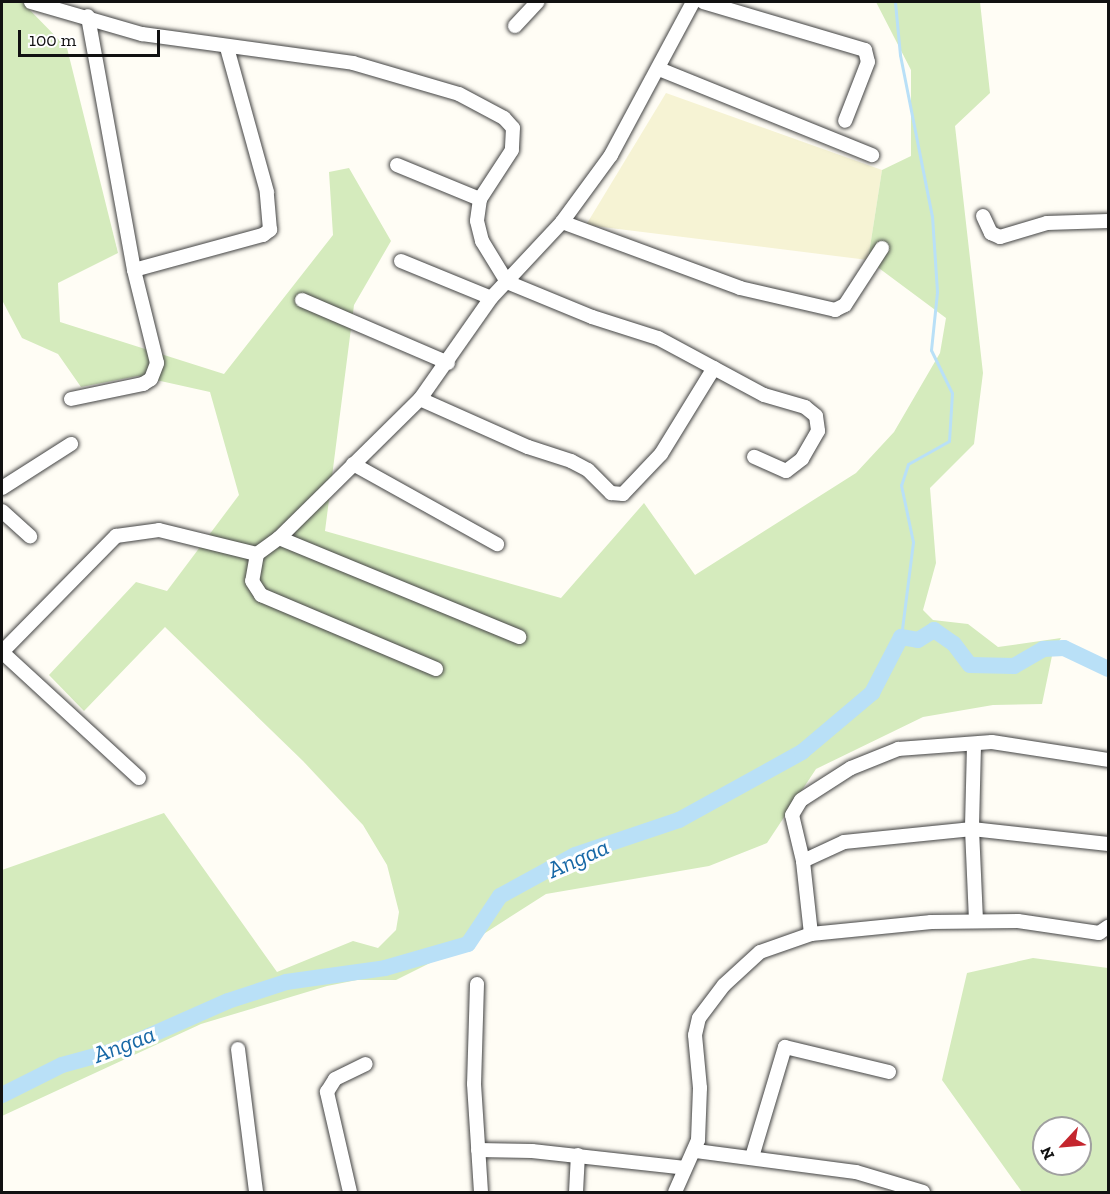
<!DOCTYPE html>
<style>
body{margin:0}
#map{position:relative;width:1110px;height:1194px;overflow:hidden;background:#fffdf5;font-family:"Zilla Slab",serif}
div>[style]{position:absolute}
.farmland>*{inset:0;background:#f6f3d4}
.green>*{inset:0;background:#d5ebbd}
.stream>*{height:3px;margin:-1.5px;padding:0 1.5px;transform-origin:1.5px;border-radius:1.5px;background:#b9e0f7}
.river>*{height:16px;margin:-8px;padding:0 8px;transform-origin:8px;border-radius:8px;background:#b9e0f7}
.roads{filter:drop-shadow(0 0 2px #444) drop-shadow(0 0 2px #444)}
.minor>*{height:14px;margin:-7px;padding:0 7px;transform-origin:7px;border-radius:7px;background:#fff}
span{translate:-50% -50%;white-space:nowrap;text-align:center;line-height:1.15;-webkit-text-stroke:6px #fff;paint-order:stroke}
.water-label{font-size:24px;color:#1768a6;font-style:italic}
.frame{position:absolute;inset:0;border:3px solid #111;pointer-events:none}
.north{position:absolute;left:1032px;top:1116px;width:60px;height:60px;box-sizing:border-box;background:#fff;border:2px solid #a0a0a0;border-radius:50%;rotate:244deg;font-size:16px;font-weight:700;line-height:24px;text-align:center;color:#111}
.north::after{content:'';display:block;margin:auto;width:21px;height:27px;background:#c4262e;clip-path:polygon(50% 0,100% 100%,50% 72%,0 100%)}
.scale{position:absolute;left:18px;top:30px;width:142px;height:27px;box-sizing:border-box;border:3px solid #111;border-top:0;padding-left:8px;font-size:18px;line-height:21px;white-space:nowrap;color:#111;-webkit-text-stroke:4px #fff;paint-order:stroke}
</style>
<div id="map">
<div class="farmland">
<div style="clip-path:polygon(666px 93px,882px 170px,868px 260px,586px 225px)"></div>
</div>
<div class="green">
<div style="clip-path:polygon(2px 2px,22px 2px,67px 48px,118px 253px,58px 283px,60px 322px,224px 374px,333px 235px,329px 172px,349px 168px,391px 241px,354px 305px,325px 531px,561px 598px,644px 503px,695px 575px,856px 473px,894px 432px,940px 353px,946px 318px,868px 260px,882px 170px,911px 156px,911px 70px,876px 2px,980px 2px,990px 93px,955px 126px,983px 373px,974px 444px,930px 488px,936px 563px,923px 610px,933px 620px,968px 624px,998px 647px,1061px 638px,1053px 651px,1042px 704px,993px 705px,923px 717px,816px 769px,767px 843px,709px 866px,546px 894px,468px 944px,396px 980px,357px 980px,327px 986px,201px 1024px,2px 1116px,2px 870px,164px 813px,277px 972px,353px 941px,378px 948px,396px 930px,399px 912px,387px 865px,363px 825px,303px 761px,165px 627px,84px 711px,49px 675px,136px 582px,167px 591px,239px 495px,210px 392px,138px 376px,81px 387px,58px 354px,22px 338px,2px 300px)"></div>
<div style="clip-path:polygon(evenodd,1033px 958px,1108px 968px,1108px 1192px,1022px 1192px,942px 1080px,967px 973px,1033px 958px,1044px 1128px,1080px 1128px,1080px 1164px,1044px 1164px,1044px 1128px)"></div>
</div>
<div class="stream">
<div style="left:895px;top:2px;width:53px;rotate:84.6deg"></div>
<div style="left:900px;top:55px;width:164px;rotate:78.8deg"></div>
<div style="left:932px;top:216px;width:76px;rotate:86.2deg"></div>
<div style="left:937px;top:292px;width:58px;rotate:95.9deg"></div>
<div style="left:931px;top:350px;width:48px;rotate:64deg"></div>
<div style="left:952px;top:393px;width:48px;rotate:93.6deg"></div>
<div style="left:949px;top:441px;width:47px;rotate:150.7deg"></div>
<div style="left:908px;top:464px;width:22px;rotate:108deg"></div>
<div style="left:901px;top:485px;width:58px;rotate:78.1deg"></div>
<div style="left:913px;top:542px;width:96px;rotate:97.2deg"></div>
</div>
<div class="river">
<div style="left:2px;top:1095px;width:67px;rotate:-26.6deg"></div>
<div style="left:62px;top:1065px;width:57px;rotate:-15.3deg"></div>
<div style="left:117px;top:1050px;width:121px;rotate:-23.8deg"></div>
<div style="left:228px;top:1001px;width:61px;rotate:-18.1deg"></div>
<div style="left:286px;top:982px;width:100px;rotate:-8deg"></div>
<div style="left:385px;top:968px;width:86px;rotate:-16.1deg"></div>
<div style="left:468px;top:944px;width:58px;rotate:-56.3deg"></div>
<div style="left:500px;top:896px;width:85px;rotate:-28.7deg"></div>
<div style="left:575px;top:855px;width:110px;rotate:-18.6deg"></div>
<div style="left:679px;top:820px;width:141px;rotate:-28.9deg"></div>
<div style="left:802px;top:752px;width:92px;rotate:-40.1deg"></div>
<div style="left:872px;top:693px;width:63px;rotate:-62.6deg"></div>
<div style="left:901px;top:637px;width:17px;rotate:10deg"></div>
<div style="left:918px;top:640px;width:19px;rotate:-32deg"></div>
<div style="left:934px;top:630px;width:24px;rotate:35deg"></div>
<div style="left:954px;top:644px;width:26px;rotate:53deg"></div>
<div style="left:970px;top:665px;width:44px;rotate:1.3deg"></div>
<div style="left:1014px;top:666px;width:34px;rotate:-30deg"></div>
<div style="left:1043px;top:649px;width:21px;rotate:-3deg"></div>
<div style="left:1064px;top:648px;width:49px;rotate:25.5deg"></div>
</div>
<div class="roads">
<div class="minor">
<div style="left:31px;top:2px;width:116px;rotate:16.1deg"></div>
<div style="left:142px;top:34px;width:213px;rotate:7.8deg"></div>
<div style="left:353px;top:63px;width:110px;rotate:16.3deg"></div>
<div style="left:459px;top:94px;width:51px;rotate:28.1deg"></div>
<div style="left:504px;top:118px;width:13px;rotate:48deg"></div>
<div style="left:513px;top:128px;width:22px;rotate:93deg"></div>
<div style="left:512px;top:150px;width:59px;rotate:123.1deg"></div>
<div style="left:480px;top:199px;width:22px;rotate:98deg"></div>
<div style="left:477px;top:221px;width:21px;rotate:76deg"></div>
<div style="left:482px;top:241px;width:48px;rotate:58.6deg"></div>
<div style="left:507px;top:282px;width:92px;rotate:22.4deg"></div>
<div style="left:592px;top:317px;width:69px;rotate:17.7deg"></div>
<div style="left:658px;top:338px;width:120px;rotate:28.3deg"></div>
<div style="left:764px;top:395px;width:43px;rotate:16.3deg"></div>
<div style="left:805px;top:407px;width:14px;rotate:39deg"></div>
<div style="left:816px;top:416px;width:15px;rotate:82deg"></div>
<div style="left:818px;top:431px;width:32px;rotate:120deg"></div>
<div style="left:802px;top:459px;width:20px;rotate:143deg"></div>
<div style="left:786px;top:471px;width:35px;rotate:-156deg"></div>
<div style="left:703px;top:2px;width:169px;rotate:16.5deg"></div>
<div style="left:865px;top:50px;width:12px;rotate:76deg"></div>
<div style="left:868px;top:62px;width:63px;rotate:111.3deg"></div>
<div style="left:515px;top:26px;width:33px;rotate:-47deg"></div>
<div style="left:659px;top:69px;width:230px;rotate:22deg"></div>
<div style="left:397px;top:165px;width:90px;rotate:22.3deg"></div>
<div style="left:983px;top:216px;width:19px;rotate:65deg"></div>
<div style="left:991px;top:233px;width:10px;rotate:24deg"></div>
<div style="left:1000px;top:237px;width:49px;rotate:-16.6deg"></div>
<div style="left:1047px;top:223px;width:61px;rotate:-1.9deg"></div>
<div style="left:562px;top:222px;width:190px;rotate:20.3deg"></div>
<div style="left:740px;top:288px;width:98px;rotate:13deg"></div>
<div style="left:835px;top:310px;width:11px;rotate:-27deg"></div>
<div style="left:845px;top:305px;width:68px;rotate:-57deg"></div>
<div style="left:401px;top:261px;width:97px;rotate:22.3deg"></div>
<div style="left:134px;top:270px;width:134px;rotate:-15.2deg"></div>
<div style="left:263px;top:235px;width:9px;rotate:-36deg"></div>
<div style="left:270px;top:230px;width:38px;rotate:-95deg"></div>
<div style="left:267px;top:192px;width:149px;rotate:-105.5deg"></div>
<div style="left:302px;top:300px;width:159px;rotate:23.3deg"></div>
<div style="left:71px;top:399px;width:74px;rotate:-11.8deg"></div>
<div style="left:143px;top:384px;width:9px;rotate:-32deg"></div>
<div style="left:151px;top:379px;width:17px;rotate:-69deg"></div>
<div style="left:157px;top:363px;width:96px;rotate:-103.9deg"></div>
<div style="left:134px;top:270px;width:258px;rotate:-100.3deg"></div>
<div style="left:420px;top:399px;width:118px;rotate:24deg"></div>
<div style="left:528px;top:447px;width:45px;rotate:18deg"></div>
<div style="left:571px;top:461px;width:19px;rotate:28deg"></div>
<div style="left:588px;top:470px;width:33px;rotate:45deg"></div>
<div style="left:611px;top:493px;width:12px;rotate:5deg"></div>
<div style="left:623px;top:494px;width:55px;rotate:-46.5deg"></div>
<div style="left:661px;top:454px;width:101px;rotate:-58.4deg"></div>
<div style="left:353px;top:464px;width:165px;rotate:29.1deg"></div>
<div style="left:2px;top:488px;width:82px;rotate:-32.5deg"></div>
<div style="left:2px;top:511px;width:38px;rotate:42deg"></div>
<div style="left:279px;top:538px;width:260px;rotate:22.4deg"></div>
<div style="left:257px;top:554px;width:27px;rotate:100deg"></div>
<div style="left:252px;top:581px;width:17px;rotate:57deg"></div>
<div style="left:261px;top:595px;width:190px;rotate:22.9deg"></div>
<div style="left:974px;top:745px;width:84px;rotate:91.4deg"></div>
<div style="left:972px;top:829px;width:90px;rotate:87.5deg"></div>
<div style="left:139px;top:778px;width:186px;rotate:-137.4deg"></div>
<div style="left:2px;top:652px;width:163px;rotate:-45.5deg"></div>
<div style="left:116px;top:536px;width:43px;rotate:-7.9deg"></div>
<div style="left:159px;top:530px;width:101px;rotate:13.8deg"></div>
<div style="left:257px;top:554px;width:27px;rotate:-36deg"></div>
<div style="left:279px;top:538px;width:198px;rotate:-44.6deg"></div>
<div style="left:420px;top:399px;width:123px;rotate:-54.9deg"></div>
<div style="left:491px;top:298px;width:104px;rotate:-46.9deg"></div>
<div style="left:562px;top:222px;width:83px;rotate:-53.8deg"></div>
<div style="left:611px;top:155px;width:174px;rotate:-61.8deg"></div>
<div style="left:803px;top:861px;width:45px;rotate:-24.9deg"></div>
<div style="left:844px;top:842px;width:129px;rotate:-5.8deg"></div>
<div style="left:972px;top:829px;width:137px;rotate:6.3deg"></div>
<div style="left:811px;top:934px;width:73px;rotate:-96.3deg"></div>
<div style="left:803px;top:861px;width:47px;rotate:-103.4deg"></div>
<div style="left:792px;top:815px;width:17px;rotate:-59deg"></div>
<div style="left:801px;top:800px;width:59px;rotate:-32.6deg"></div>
<div style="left:851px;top:768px;width:51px;rotate:-22deg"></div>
<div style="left:898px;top:749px;width:94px;rotate:-4.3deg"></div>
<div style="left:992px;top:742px;width:117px;rotate:8.8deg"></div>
<div style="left:477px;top:984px;width:100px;rotate:91.7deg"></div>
<div style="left:474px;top:1084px;width:108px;rotate:86.3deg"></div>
<div style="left:238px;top:1049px;width:144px;rotate:82.8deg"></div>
<div style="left:478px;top:1150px;width:54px;rotate:1.1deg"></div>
<div style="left:532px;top:1151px;width:154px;rotate:6.3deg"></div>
<div style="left:696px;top:1151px;width:161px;rotate:7.5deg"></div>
<div style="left:856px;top:1172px;width:70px;rotate:16.6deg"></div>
<div style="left:752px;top:1157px;width:115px;rotate:-73.3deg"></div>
<div style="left:785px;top:1047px;width:107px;rotate:13.5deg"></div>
<div style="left:350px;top:1192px;width:103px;rotate:-103deg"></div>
<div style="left:327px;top:1092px;width:15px;rotate:-58deg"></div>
<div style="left:335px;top:1079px;width:34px;rotate:-26deg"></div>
<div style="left:576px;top:1192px;width:37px;rotate:-87deg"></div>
<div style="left:675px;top:1192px;width:57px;rotate:-66.1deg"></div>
<div style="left:698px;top:1140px;width:52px;rotate:-87.8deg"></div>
<div style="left:700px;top:1088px;width:53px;rotate:-95.4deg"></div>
<div style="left:695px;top:1035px;width:17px;rotate:-77deg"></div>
<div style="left:699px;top:1018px;width:41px;rotate:-52.9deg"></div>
<div style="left:724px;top:985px;width:49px;rotate:-42.5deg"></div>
<div style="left:760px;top:952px;width:54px;rotate:-19.4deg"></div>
<div style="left:811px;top:934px;width:121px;rotate:-5.7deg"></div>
<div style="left:931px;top:922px;width:87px;rotate:-0.7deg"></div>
<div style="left:1018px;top:921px;width:82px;rotate:8.4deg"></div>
<div style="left:1099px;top:933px;width:11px;rotate:-34deg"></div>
</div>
</div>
<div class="water-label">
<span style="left:578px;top:858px;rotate:-24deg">Angaa</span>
<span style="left:124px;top:1044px;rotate:-21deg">Angaa</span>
</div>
<div class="frame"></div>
<div class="north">N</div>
<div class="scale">100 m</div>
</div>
